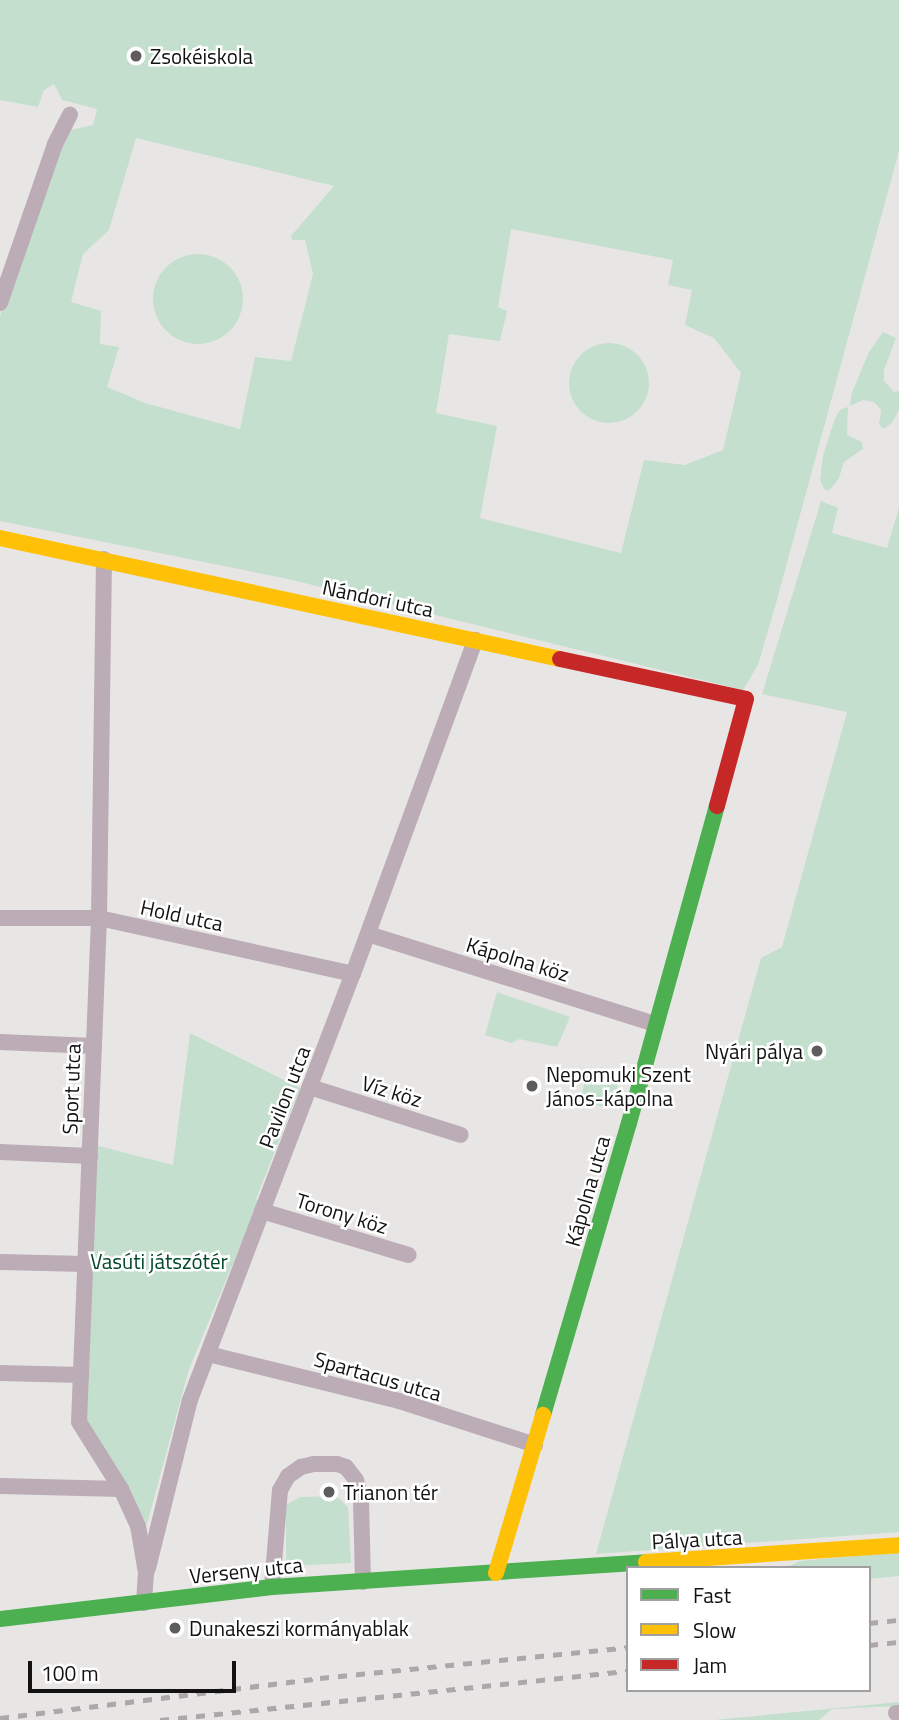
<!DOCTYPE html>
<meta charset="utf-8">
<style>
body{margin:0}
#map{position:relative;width:899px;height:1720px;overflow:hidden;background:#e8e6e5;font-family:"Titillium Web",sans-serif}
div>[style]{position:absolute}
.green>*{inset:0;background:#c4dfcd;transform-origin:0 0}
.round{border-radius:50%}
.street>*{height:16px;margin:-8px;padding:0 8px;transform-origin:8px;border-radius:8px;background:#bbacb6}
.fast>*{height:16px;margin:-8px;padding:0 8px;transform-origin:8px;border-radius:8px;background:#4caf50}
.slow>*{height:16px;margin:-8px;padding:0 8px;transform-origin:8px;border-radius:8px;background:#ffc107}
.jam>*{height:16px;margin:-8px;padding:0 8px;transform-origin:8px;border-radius:8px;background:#c62828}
.rail>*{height:4.5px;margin-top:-2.25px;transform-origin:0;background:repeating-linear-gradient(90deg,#ada6aa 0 9px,transparent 0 18px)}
.dots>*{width:19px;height:19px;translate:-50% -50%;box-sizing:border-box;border:4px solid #fff;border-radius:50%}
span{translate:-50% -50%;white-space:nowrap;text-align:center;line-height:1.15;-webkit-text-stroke:5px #fff;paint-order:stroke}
.poi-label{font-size:21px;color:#131212}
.left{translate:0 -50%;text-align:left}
.right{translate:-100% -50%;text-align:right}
.street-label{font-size:21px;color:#131212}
.park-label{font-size:21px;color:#014929}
.legend{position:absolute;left:626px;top:1566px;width:245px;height:126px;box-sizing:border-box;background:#fff;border:2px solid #a1a0a0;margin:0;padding:9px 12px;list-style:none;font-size:21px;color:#131212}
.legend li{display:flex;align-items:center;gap:14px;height:35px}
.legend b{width:35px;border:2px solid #a1a0a0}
.scale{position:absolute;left:28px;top:1661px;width:208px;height:32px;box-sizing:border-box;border:4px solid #131212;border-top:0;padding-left:9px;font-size:21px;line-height:24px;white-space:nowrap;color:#131212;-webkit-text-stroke:5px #fff;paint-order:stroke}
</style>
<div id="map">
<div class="green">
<div style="clip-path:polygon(evenodd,0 0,899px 0,899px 151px,775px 607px,758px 665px,743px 690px,288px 579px,0 521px,0 316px,55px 149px,66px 131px,93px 125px,97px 109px,62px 100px,54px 84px,44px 90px,38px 107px,0 100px,0 0,136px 138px,334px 186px,291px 236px,292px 240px,305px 240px,313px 274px,291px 361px,255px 357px,240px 429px,145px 403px,107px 387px,119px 347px,100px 344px,101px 311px,71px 302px,83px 254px,109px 230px,136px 138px,0 0,511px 229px,673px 260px,668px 285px,692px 290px,685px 325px,714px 338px,741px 373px,723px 450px,685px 465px,644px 460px,621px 553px,480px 518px,497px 426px,436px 413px,449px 334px,500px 341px,507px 311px,498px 307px,511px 229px)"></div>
<div class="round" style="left:153px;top:254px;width:90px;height:90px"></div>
<div style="clip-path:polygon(883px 332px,896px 338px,884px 370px,884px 381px,894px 392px,899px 391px,899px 410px,892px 423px,883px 429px,879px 424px,881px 410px,874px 402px,863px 400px,850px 406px,852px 392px,869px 352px)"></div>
<div class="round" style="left:569px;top:343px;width:80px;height:80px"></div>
<div style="clip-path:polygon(848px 407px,847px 435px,862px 442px,863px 449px,844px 462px,839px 478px,829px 491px,824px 489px,820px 480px,823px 456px,835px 418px,841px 409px)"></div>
<div style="clip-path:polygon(821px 501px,838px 508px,832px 533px,887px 548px,899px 508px,899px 1532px,596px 1554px,761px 958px,782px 947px,847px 712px,762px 694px)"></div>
<div style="clip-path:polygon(497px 992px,570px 1017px,557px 1047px,519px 1039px,512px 1043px,485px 1035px)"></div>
<div style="clip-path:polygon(190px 1033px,300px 1088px,256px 1199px,259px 1201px,189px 1369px,147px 1524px,86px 1420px,95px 1145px,173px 1165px)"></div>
<div style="left:588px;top:1069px;width:33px;height:33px;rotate:14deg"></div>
<div style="clip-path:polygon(336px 1496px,348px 1507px,351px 1563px,286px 1566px,286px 1505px,300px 1497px)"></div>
<div style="clip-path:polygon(899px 1552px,899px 1576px,869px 1579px,869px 1568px,787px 1567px,800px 1561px)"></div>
<div style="clip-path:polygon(899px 1702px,899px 1706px,832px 1709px,819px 1720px,714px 1720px)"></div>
</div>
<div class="street">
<div style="left:0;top:303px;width:168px;rotate:-70.9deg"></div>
<div style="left:55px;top:144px;width:33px;rotate:-63deg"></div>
<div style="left:104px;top:559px;width:359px;rotate:90.8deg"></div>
<div style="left:99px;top:918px;width:504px;rotate:92.27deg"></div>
<div style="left:79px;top:1422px;width:79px;rotate:57.9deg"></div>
<div style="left:121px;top:1489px;width:41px;rotate:65.3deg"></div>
<div style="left:138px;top:1526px;width:48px;rotate:80.3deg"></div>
<div style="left:146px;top:1573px;width:30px;rotate:94deg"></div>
<div style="left:0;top:918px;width:99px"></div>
<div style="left:99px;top:918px;width:260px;rotate:12.4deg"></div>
<div style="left:368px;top:934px;width:302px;rotate:17.4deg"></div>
<div style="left:0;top:1042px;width:94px;rotate:2.4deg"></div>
<div style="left:310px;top:1087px;width:158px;rotate:17.6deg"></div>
<div style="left:0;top:1152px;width:90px;rotate:2.5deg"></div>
<div style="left:262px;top:1211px;width:153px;rotate:16.7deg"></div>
<div style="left:0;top:1262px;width:85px;rotate:1.3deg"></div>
<div style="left:208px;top:1354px;width:197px;rotate:13.8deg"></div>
<div style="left:399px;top:1401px;width:143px;rotate:17.9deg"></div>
<div style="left:0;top:1373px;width:81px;rotate:1.4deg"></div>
<div style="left:0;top:1486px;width:121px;rotate:1.4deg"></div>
<div style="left:148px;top:1568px;width:173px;rotate:-76deg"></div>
<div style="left:190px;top:1400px;width:456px;rotate:-69.1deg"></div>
<div style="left:353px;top:974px;width:356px;rotate:-69.9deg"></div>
<div style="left:272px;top:1587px;width:97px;rotate:-85.3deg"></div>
<div style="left:280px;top:1490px;width:16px;rotate:-60deg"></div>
<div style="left:288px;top:1476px;width:16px;rotate:-35deg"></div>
<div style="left:301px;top:1467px;width:13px;rotate:-13deg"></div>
<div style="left:314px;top:1464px;width:23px"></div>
<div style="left:337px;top:1464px;width:9px;rotate:18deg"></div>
<div style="left:346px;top:1467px;width:16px;rotate:52deg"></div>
<div style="left:356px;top:1480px;width:21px;rotate:76deg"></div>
<div style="left:361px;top:1500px;width:82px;rotate:88.6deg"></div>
<div style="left:896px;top:1713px;width:3px"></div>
</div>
<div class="fast">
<div style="left:543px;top:1415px;width:304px;rotate:-73.6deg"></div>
<div style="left:629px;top:1123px;width:329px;rotate:-74.5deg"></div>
<div style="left:0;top:1619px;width:274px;rotate:-6.7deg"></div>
<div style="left:272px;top:1587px;width:375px;rotate:-3.8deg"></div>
</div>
<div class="slow">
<div style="left:0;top:538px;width:573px;rotate:12.19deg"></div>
<div style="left:646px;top:1562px;width:254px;rotate:-3.8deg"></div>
<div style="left:496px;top:1573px;width:165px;rotate:-73.4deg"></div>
</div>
<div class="jam">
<div style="left:560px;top:659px;width:190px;rotate:12.1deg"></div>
<div style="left:746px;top:699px;width:111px;rotate:105.2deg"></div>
</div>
<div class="rail">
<div style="left:869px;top:1623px;width:30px;rotate:-6deg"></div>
<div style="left:869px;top:1645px;width:30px;rotate:-6deg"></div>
<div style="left:0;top:1718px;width:322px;rotate:-7.1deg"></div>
<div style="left:320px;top:1678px;width:310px;rotate:-5.7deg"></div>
<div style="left:160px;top:1720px;width:471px;rotate:-6deg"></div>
</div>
<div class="dots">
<div style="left:136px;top:56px;background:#5e5c5c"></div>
<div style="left:817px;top:1051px;background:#5e5c5c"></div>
<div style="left:532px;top:1086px;background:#5e5c5c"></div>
<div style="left:329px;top:1492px;background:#5e5c5c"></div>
<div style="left:175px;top:1628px;background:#5e5c5c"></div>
</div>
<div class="poi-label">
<span class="left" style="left:150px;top:56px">Zsokéiskola</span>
<span class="right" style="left:803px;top:1051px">Nyári pálya</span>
<span class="left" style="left:546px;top:1086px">Nepomuki Szent<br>János-kápolna</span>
<span class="left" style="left:343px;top:1492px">Trianon tér</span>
<span class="left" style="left:189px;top:1628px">Dunakeszi kormányablak</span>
</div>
<div class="street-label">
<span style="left:378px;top:598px;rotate:12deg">Nándori utca</span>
<span style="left:182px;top:915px;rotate:12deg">Hold utca</span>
<span style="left:518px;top:959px;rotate:17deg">Kápolna köz</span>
<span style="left:71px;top:1089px;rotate:-88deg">Sport utca</span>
<span style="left:392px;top:1091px;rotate:17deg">Víz köz</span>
<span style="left:284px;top:1097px;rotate:-69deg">Pavilon utca</span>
<span style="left:587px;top:1191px;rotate:-74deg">Kápolna utca</span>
<span style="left:342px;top:1213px;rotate:17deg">Torony köz</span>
<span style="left:378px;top:1376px;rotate:16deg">Spartacus utca</span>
<span style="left:697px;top:1539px;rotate:-3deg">Pálya utca</span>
<span style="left:246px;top:1570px;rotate:-6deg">Verseny utca</span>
</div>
<div class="park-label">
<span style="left:159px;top:1261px">Vasúti játszótér</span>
</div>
<ul class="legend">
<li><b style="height:9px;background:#4caf50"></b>Fast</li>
<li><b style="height:9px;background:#ffc107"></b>Slow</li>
<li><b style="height:9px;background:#c62828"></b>Jam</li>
</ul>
<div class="scale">100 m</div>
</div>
